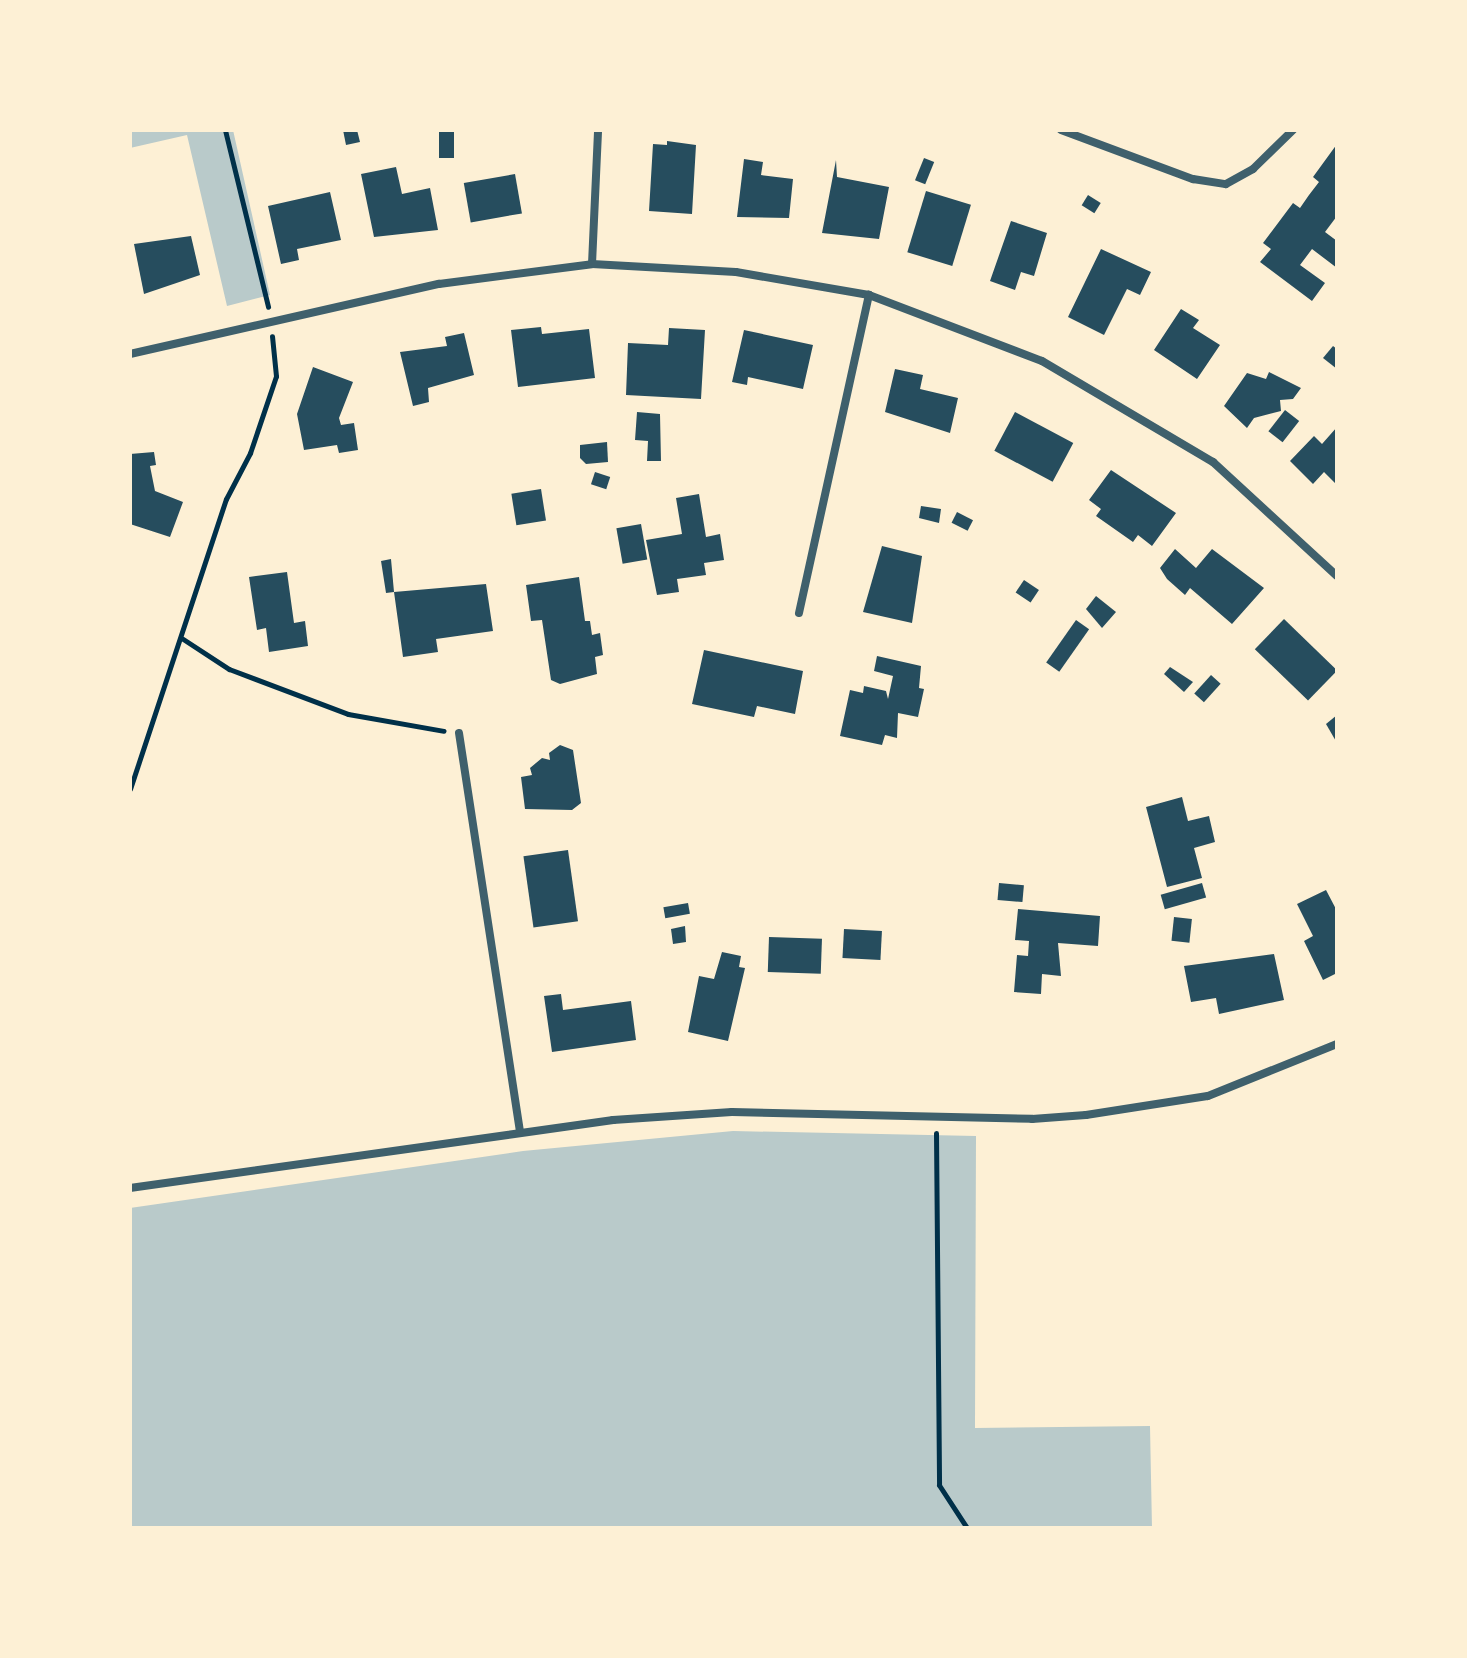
<!DOCTYPE html>
<style>
body{margin:0}
#map{position:relative;width:1467px;height:1658px;overflow:hidden;background:#fdf0d5;font-family:"Source Sans 3",sans-serif}
div>[style]{position:absolute}
.green>*{inset:0;background:#b9caca}
.building>*{inset:0;background:#264d5e;transform-origin:0 0}
.path>*{height:5px;margin:-2.5px;padding:0 2.5px;transform-origin:2.5px;border-radius:2.5px;background:#003049}
.minor>*{height:8px;margin:-4px;padding:0 4px;transform-origin:4px;border-radius:4px;background:#3f606c}
span{translate:-50% -50%;white-space:nowrap;text-align:center;line-height:1.15;-webkit-text-stroke:7px #fdf0d5;paint-order:stroke}
.frame{position:absolute;inset:0;border:132px solid #fdf0d5;pointer-events:none}
</style>
<div id="map">
<div class="green">
<div style="clip-path:polygon(130px 130px,233px 130px,270px 295px,227px 306px,187px 135px,130px 148px)"></div>
<div style="clip-path:polygon(733px 1131px,976px 1136px,975px 1428px,1150px 1426px,1152px 1528px,130px 1528px,130px 1208px,523px 1151px)"></div>
</div>
<div class="building">
<div style="clip-path:polygon(343px 130px,357px 130px,360px 142px,346px 145px)"></div>
<div style="left:439px;top:130px;width:15px;height:28px"></div>
<div style="clip-path:polygon(667px 141px,696px 145px,692px 214px,649px 211px,653px 144px,667px 145px)"></div>
<div style="clip-path:polygon(1337px 144px,1337px 216px,1325px 232px,1337px 241px,1337px 268px,1312px 249px,1300px 265px,1325px 283px,1312px 301px,1260px 262px,1271px 249px,1263px 243px,1293px 203px,1300px 208px,1309px 195px,1319px 182px,1313px 177px)"></div>
<div style="left:924px;top:158px;width:11px;height:24px;rotate:22deg"></div>
<div style="clip-path:polygon(744px 159px,763px 162px,761px 175px,793px 179px,789px 218px,737px 217px)"></div>
<div style="clip-path:polygon(836px 160px,837px 177px,889px 187px,879px 239px,822px 233px)"></div>
<div style="clip-path:polygon(396px 167px,402px 194px,430px 188px,438px 230px,374px 237px,361px 174px)"></div>
<div style="left:515px;top:174px;width:40px;height:52px;rotate:80deg"></div>
<div style="left:926px;top:191px;width:47px;height:64px;rotate:17deg"></div>
<div style="clip-path:polygon(330px 192px,341px 240px,297px 249px,299px 260px,281px 264px,268px 206px)"></div>
<div style="left:1088px;top:195px;width:15px;height:12px;rotate:32deg"></div>
<div style="clip-path:polygon(1011px 221px,1047px 233px,1034px 276px,1021px 272px,1015px 290px,990px 281px)"></div>
<div style="clip-path:polygon(191px 236px,200px 275px,144px 294px,134px 244px)"></div>
<div style="clip-path:polygon(1101px 249px,1151px 272px,1140px 295px,1127px 289px,1104px 335px,1068px 317px)"></div>
<div style="clip-path:polygon(1181px 309px,1199px 320px,1193px 328px,1220px 345px,1197px 379px,1154px 350px)"></div>
<div style="clip-path:polygon(541px 327px,542px 334px,589px 329px,595px 378px,518px 387px,511px 330px)"></div>
<div style="clip-path:polygon(669px 328px,705px 330px,701px 399px,626px 395px,628px 343px,668px 345px)"></div>
<div style="clip-path:polygon(744px 330px,813px 345px,803px 389px,748px 377px,747px 385px,732px 382px)"></div>
<div style="clip-path:polygon(464px 333px,474px 375px,428px 388px,429px 402px,413px 406px,400px 352px,447px 346px,445px 337px)"></div>
<div style="clip-path:polygon(1333px 346px,1337px 349px,1337px 369px,1323px 358px)"></div>
<div style="clip-path:polygon(313px 367px,353px 382px,339px 418px,341px 425px,354px 423px,358px 450px,339px 453px,337px 445px,304px 450px,297px 414px)"></div>
<div style="clip-path:polygon(895px 369px,923px 375px,920px 389px,958px 398px,950px 433px,885px 412px)"></div>
<div style="clip-path:polygon(1269px 372px,1301px 388px,1293px 399px,1280px 400px,1281px 411px,1254px 418px,1247px 428px,1224px 406px,1247px 373px,1266px 379px)"></div>
<div style="left:1285px;top:410px;width:18px;height:27px;rotate:38deg"></div>
<div style="clip-path:polygon(637px 412px,660px 414px,661px 461px,647px 461px,648px 441px,635px 440px)"></div>
<div style="left:1015px;top:412px;width:66px;height:44px;rotate:28deg"></div>
<div style="clip-path:polygon(1337px 427px,1337px 485px,1324px 472px,1313px 484px,1290px 461px,1314px 436px,1322px 444px)"></div>
<div style="clip-path:polygon(607px 442px,608px 462px,586px 464px,580px 458px,580px 445px)"></div>
<div style="clip-path:polygon(154px 452px,156px 465px,150px 466px,155px 491px,183px 502px,170px 537px,130px 524px,130px 454px)"></div>
<div style="clip-path:polygon(1111px 470px,1176px 513px,1152px 546px,1138px 535px,1133px 542px,1096px 516px,1101px 509px,1089px 500px)"></div>
<div style="left:595px;top:472px;width:16px;height:13px;rotate:18deg"></div>
<div style="left:541px;top:489px;width:32px;height:30px;rotate:81deg"></div>
<div style="clip-path:polygon(699px 494px,706px 537px,720px 534px,724px 560px,704px 563px,706px 575px,677px 579px,679px 592px,657px 595px,646px 540px,682px 534px,676px 498px)"></div>
<div style="clip-path:polygon(921px 506px,941px 509px,939px 523px,919px 518px)"></div>
<div style="left:957px;top:512px;width:18px;height:12px;rotate:27deg"></div>
<div style="left:641px;top:524px;width:36px;height:25px;rotate:80deg"></div>
<div style="clip-path:polygon(882px 546px,922px 556px,912px 623px,863px 612px)"></div>
<div style="clip-path:polygon(1175px 549px,1196px 568px,1212px 549px,1264px 588px,1232px 624px,1190px 588px,1185px 595px,1167px 579px,1160px 568px)"></div>
<div style="clip-path:polygon(391px 559px,394px 592px,386px 593px,381px 561px)"></div>
<div style="clip-path:polygon(287px 572px,294px 623px,305px 621px,308px 646px,269px 652px,266px 628px,257px 630px,249px 577px)"></div>
<div style="clip-path:polygon(579px 577px,585px 621px,590px 621px,592px 635px,600px 633px,603px 655px,595px 657px,597px 674px,560px 684px,551px 680px,542px 620px,531px 621px,526px 585px)"></div>
<div style="left:1024px;top:580px;width:18px;height:15px;rotate:34deg"></div>
<div style="clip-path:polygon(486px 584px,493px 631px,436px 639px,438px 652px,403px 657px,394px 592px)"></div>
<div style="clip-path:polygon(1096px 596px,1116px 612px,1102px 628px,1086px 609px)"></div>
<div style="left:1284px;top:619px;width:74px;height:42px;rotate:44deg"></div>
<div style="left:1076px;top:620px;width:16px;height:52px;rotate:35deg"></div>
<div style="clip-path:polygon(704px 650px,803px 671px,795px 714px,757px 706px,754px 717px,692px 704px)"></div>
<div style="clip-path:polygon(877px 656px,921px 666px,919px 688px,924px 689px,918px 717px,898px 713px,897px 738px,885px 735px,882px 745px,840px 736px,850px 690px,863px 693px,864px 686px,886px 691px,888px 699px,893px 676px,874px 671px)"></div>
<div style="clip-path:polygon(1170px 667px,1193px 682px,1184px 692px,1164px 674px)"></div>
<div style="left:1211px;top:675px;width:13px;height:25px;rotate:42deg"></div>
<div style="clip-path:polygon(1337px 715px,1337px 743px,1326px 724px)"></div>
<div style="clip-path:polygon(560px 745px,573px 750px,581px 803px,572px 810px,525px 809px,521px 777px,532px 775px,530px 768px,542px 758px,550px 760px,549px 753px)"></div>
<div style="clip-path:polygon(1182px 797px,1188px 821px,1209px 816px,1215px 842px,1194px 848px,1202px 878px,1167px 887px,1146px 807px)"></div>
<div style="left:568px;top:850px;width:72px;height:45px;rotate:82deg"></div>
<div style="left:999px;top:883px;width:25px;height:17px;rotate:5deg"></div>
<div style="left:1202px;top:883px;width:15px;height:43px;rotate:74deg"></div>
<div style="clip-path:polygon(1326px 890px,1337px 911px,1337px 973px,1323px 980px,1304px 941px,1313px 936px,1297px 904px)"></div>
<div style="left:688px;top:903px;width:11px;height:25px;rotate:80deg"></div>
<div style="clip-path:polygon(1018px 909px,1100px 916px,1098px 946px,1058px 943px,1061px 976px,1042px 974px,1041px 994px,1014px 992px,1017px 955px,1028px 956px,1029px 941px,1015px 940px)"></div>
<div style="left:1174px;top:917px;width:18px;height:24px;rotate:6deg"></div>
<div style="clip-path:polygon(685px 926px,686px 942px,673px 944px,671px 929px)"></div>
<div style="left:844px;top:929px;width:38px;height:29px;rotate:3deg"></div>
<div style="left:769px;top:937px;width:53px;height:35px;rotate:2deg"></div>
<div style="clip-path:polygon(722px 952px,741px 956px,739px 967px,745px 968px,728px 1041px,688px 1032px,699px 976px,714px 979px)"></div>
<div style="clip-path:polygon(1274px 954px,1284px 1000px,1219px 1014px,1216px 998px,1191px 1002px,1184px 966px)"></div>
<div style="clip-path:polygon(561px 994px,563px 1010px,631px 1001px,636px 1040px,552px 1052px,544px 996px)"></div>
</div>
<div class="path">
<div style="left:225px;top:130px;width:182px;rotate:76.3deg"></div>
<div style="left:183px;top:639px;width:55px;rotate:33.1deg"></div>
<div style="left:229px;top:669px;width:127px;rotate:20.7deg"></div>
<div style="left:348px;top:714px;width:97px;rotate:10deg"></div>
<div style="left:130px;top:789px;width:305px;rotate:-71.7deg"></div>
<div style="left:226px;top:499px;width:52px;rotate:-62.4deg"></div>
<div style="left:250px;top:453px;width:81px;rotate:-71.3deg"></div>
<div style="left:276px;top:376px;width:40px;rotate:-95.7deg"></div>
<div style="left:936px;top:1133px;width:352px;rotate:89.5deg"></div>
<div style="left:939px;top:1485px;width:51px;rotate:56.9deg"></div>
</div>
<div class="minor">
<div style="left:1061px;top:130px;width:141px;rotate:20.4deg"></div>
<div style="left:1193px;top:179px;width:33px;rotate:9deg"></div>
<div style="left:1226px;top:184px;width:31px;rotate:-29deg"></div>
<div style="left:1253px;top:169px;width:56px;rotate:-44.3deg"></div>
<div style="left:592px;top:264px;width:134px;rotate:-87.4deg"></div>
<div style="left:130px;top:354px;width:317px;rotate:-12.8deg"></div>
<div style="left:439px;top:284px;width:154px;rotate:-7.4deg"></div>
<div style="left:592px;top:264px;width:144px;rotate:3.2deg"></div>
<div style="left:736px;top:272px;width:135px;rotate:9.8deg"></div>
<div style="left:869px;top:295px;width:185px;rotate:20.9deg"></div>
<div style="left:1042px;top:361px;width:199px;rotate:30.6deg"></div>
<div style="left:1213px;top:462px;width:168px;rotate:42.6deg"></div>
<div style="left:799px;top:613px;width:326px;rotate:-77.6deg"></div>
<div style="left:459px;top:733px;width:404px;rotate:81.3deg"></div>
<div style="left:130px;top:1188px;width:488px;rotate:-8deg"></div>
<div style="left:613px;top:1120px;width:119px;rotate:-3.8deg"></div>
<div style="left:732px;top:1112px;width:300px;rotate:1.3deg"></div>
<div style="left:1032px;top:1119px;width:54px;rotate:-4.2deg"></div>
<div style="left:1086px;top:1115px;width:123px;rotate:-8.9deg"></div>
<div style="left:1208px;top:1096px;width:139px;rotate:-22deg"></div>
</div>
<div class="frame"></div>
</div>
